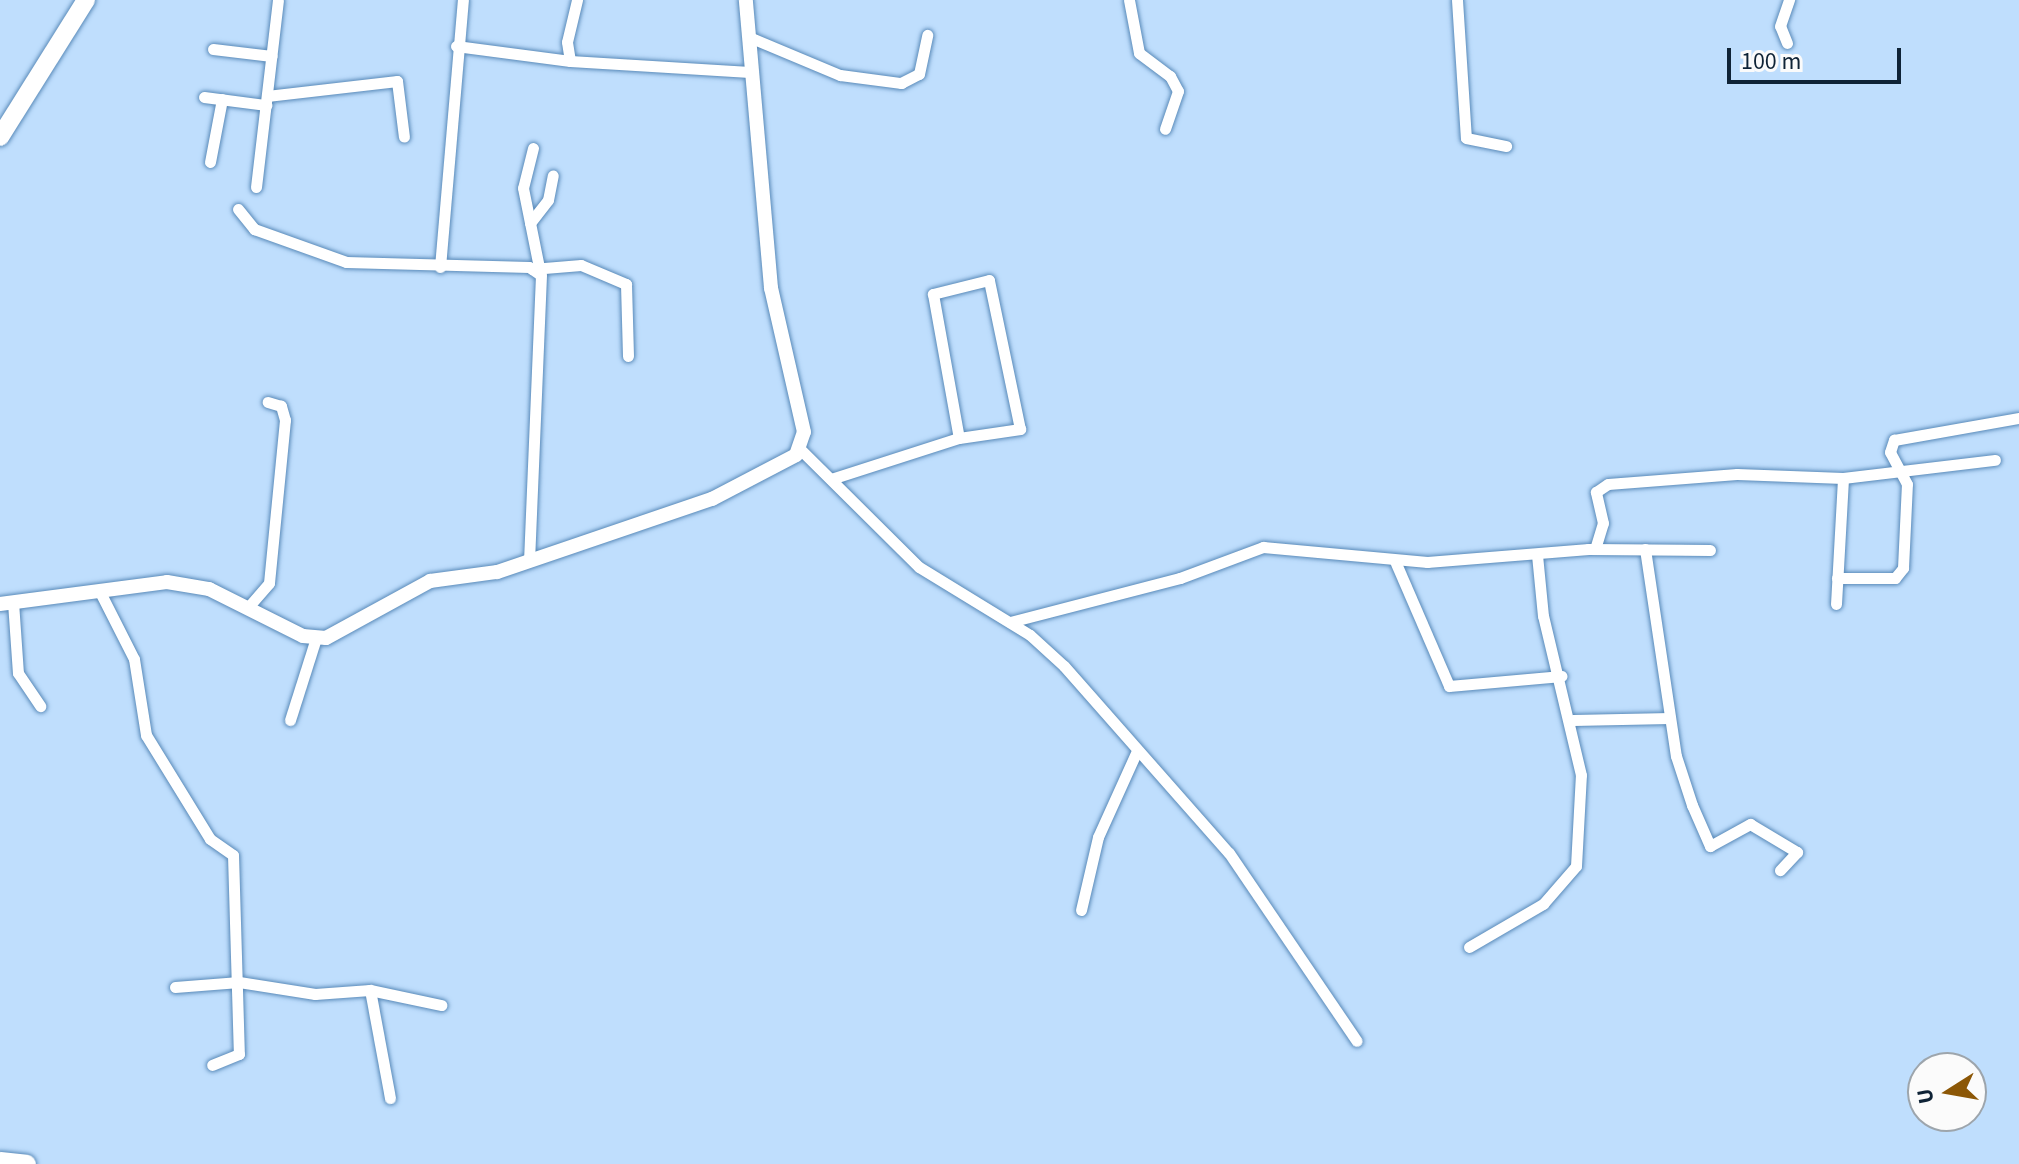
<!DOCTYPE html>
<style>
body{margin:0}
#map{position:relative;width:2019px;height:1164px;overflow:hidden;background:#bfdefd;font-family:"Source Sans 3",sans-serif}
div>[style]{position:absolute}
.roads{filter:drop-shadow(0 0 2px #598ab9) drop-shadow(0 0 2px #598ab9)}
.minor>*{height:11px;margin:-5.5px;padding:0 5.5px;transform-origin:5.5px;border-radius:5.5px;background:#fff}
.tertiary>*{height:14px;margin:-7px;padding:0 7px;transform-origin:7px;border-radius:7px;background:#fff}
.primary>*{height:18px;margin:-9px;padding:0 9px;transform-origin:9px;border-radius:9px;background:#fff}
span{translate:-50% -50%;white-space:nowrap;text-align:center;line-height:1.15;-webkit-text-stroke:6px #fbfbfb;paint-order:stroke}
.north{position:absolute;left:1907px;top:1052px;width:80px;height:80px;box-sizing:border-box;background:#fbfbfb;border:2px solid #9da5ac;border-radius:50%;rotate:259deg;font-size:22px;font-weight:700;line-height:32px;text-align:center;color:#0f2336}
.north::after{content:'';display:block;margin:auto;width:28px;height:36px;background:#8c5706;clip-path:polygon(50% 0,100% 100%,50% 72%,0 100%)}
.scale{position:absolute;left:1727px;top:48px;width:174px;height:36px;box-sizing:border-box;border:4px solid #0f2336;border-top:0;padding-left:10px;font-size:24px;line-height:28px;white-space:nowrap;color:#0f2336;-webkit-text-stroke:6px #fbfbfb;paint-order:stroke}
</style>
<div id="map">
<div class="roads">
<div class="minor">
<div style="left:577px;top:0;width:43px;rotate:103.4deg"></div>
<div style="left:567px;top:42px;width:19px;rotate:81deg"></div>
<div style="left:570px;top:61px;width:180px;rotate:3.5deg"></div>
<div style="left:1129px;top:0;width:54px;rotate:79.3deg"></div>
<div style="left:1139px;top:53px;width:39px;rotate:37deg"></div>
<div style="left:1170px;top:76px;width:17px;rotate:62deg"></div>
<div style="left:1178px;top:91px;width:40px;rotate:108.9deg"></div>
<div style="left:1457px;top:0;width:138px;rotate:86.3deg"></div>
<div style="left:1466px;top:138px;width:41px;rotate:11.3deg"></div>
<div style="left:749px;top:37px;width:99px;rotate:22.7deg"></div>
<div style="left:840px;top:75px;width:62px;rotate:7.5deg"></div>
<div style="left:901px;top:83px;width:20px;rotate:-27deg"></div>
<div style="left:919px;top:74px;width:40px;rotate:-78deg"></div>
<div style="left:1787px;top:43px;width:18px;rotate:-112deg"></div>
<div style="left:1780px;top:26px;width:28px;rotate:-71deg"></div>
<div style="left:456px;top:46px;width:115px;rotate:7.5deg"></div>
<div style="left:213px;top:49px;width:59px;rotate:6.8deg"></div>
<div style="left:267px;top:96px;width:131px;rotate:-6.6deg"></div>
<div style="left:397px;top:81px;width:56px;rotate:82.9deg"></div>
<div style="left:204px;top:97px;width:63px;rotate:7.4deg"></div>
<div style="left:533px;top:148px;width:41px;rotate:104deg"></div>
<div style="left:523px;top:188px;width:81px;rotate:78.6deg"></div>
<div style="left:210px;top:162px;width:64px;rotate:-79.2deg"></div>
<div style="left:256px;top:187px;width:188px;rotate:-83.3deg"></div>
<div style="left:238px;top:209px;width:26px;rotate:51deg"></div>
<div style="left:254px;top:229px;width:98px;rotate:19.7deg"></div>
<div style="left:346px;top:262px;width:183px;rotate:1.6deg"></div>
<div style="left:529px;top:267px;width:14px;rotate:34deg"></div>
<div style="left:541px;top:275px;width:286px;rotate:92.4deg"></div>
<div style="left:530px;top:223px;width:29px;rotate:-52deg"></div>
<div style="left:548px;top:200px;width:25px;rotate:-79deg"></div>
<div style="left:440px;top:267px;width:268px;rotate:-85.1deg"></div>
<div style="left:532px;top:269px;width:49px;rotate:-4.7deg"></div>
<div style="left:581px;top:265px;width:49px;rotate:22.9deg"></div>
<div style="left:626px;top:284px;width:72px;rotate:88.4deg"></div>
<div style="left:801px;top:450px;width:166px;rotate:44.8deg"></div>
<div style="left:919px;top:567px;width:130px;rotate:31.5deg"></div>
<div style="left:1030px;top:635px;width:46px;rotate:42.4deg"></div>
<div style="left:1064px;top:666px;width:249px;rotate:48.6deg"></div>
<div style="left:1229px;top:853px;width:227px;rotate:55.8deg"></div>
<div style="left:831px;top:479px;width:134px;rotate:-17.8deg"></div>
<div style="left:959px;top:438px;width:62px;rotate:-8.4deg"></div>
<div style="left:1020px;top:429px;width:152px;rotate:-101.8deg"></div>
<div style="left:989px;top:280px;width:58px;rotate:166deg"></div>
<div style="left:933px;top:294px;width:146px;rotate:79.8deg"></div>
<div style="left:1595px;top:549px;width:27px;rotate:-73deg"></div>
<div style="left:1603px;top:523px;width:32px;rotate:-103deg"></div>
<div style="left:1596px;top:492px;width:14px;rotate:-34deg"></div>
<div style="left:1608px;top:484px;width:129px;rotate:-4.4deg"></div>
<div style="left:1737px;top:474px;width:106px;rotate:2.2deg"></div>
<div style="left:1645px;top:549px;width:209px;rotate:81.5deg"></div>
<div style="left:1676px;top:756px;width:52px;rotate:71.9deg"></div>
<div style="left:1692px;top:805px;width:45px;rotate:66.3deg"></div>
<div style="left:1710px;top:846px;width:46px;rotate:-28.8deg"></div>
<div style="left:1750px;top:824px;width:55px;rotate:30.8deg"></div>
<div style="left:1797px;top:852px;width:25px;rotate:133deg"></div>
<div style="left:1395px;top:561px;width:136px;rotate:66.6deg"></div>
<div style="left:1449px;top:686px;width:113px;rotate:-5.1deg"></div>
<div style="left:1837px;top:578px;width:58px"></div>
<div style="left:1895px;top:578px;width:13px;rotate:-51deg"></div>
<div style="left:1903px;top:568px;width:84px;rotate:-87.3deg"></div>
<div style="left:1907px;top:484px;width:36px;rotate:-118deg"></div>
<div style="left:1890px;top:452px;width:13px;rotate:-72deg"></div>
<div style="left:1894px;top:440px;width:127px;rotate:-10deg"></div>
<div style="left:100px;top:592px;width:75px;rotate:63.1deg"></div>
<div style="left:134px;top:659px;width:77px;rotate:81deg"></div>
<div style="left:146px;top:735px;width:122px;rotate:58.4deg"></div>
<div style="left:210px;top:839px;width:28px;rotate:35deg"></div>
<div style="left:233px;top:855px;width:199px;rotate:88.3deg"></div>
<div style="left:239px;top:1054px;width:29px;rotate:158deg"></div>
<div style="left:13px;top:602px;width:71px;rotate:86deg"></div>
<div style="left:18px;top:673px;width:40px;rotate:56deg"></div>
<div style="left:1836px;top:604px;width:126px;rotate:-86.8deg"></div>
<div style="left:1843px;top:478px;width:153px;rotate:-6.8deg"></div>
<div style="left:250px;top:605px;width:29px;rotate:-49deg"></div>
<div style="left:269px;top:583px;width:164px;rotate:-84.4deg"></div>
<div style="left:285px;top:420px;width:15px;rotate:-106deg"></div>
<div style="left:281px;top:406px;width:14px;rotate:-163deg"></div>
<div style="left:1010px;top:622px;width:176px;rotate:-14.5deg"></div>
<div style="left:1180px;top:578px;width:89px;rotate:-20.5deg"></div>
<div style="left:1263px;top:547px;width:165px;rotate:5.2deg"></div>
<div style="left:1427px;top:562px;width:162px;rotate:-4.6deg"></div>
<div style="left:1588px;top:549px;width:122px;rotate:0.5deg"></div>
<div style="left:290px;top:720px;width:86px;rotate:-72.4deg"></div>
<div style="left:1573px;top:720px;width:97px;rotate:-1.2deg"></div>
<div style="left:1081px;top:910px;width:75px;rotate:-76.9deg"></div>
<div style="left:1098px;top:837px;width:92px;rotate:-65.7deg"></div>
<div style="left:1469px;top:947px;width:86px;rotate:-30.2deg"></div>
<div style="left:1543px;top:904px;width:50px;rotate:-49deg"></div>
<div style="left:1576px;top:866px;width:91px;rotate:-86.9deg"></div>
<div style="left:1581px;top:775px;width:163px;rotate:-103.4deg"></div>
<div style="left:1543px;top:616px;width:61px;rotate:-95.6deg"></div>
<div style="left:175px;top:987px;width:64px;rotate:-4.5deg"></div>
<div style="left:239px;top:982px;width:77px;rotate:9deg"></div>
<div style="left:315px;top:994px;width:55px;rotate:-4.2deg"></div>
<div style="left:370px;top:990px;width:73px;rotate:11.9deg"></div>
<div style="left:370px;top:990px;width:110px;rotate:79.5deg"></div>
</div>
<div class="tertiary">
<div style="left:0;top:604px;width:168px;rotate:-7.5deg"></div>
<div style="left:167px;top:582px;width:43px;rotate:9.5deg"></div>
<div style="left:209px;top:589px;width:105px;rotate:26.6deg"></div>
<div style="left:303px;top:636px;width:23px;rotate:5deg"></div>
<div style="left:326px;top:638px;width:119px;rotate:-28.7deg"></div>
<div style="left:430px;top:581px;width:68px;rotate:-7.7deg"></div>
<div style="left:497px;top:572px;width:227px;rotate:-18.8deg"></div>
<div style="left:712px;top:499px;width:95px;rotate:-27.6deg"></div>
<div style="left:796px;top:455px;width:24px;rotate:-71deg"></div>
<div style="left:804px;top:432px;width:148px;rotate:-102.9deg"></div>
<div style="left:771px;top:288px;width:289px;rotate:-95deg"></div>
</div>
<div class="primary">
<div style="left:0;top:137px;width:162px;rotate:-57.9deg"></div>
<div style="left:0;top:1161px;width:27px;rotate:6deg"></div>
</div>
</div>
<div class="north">U</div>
<div class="scale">100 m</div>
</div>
